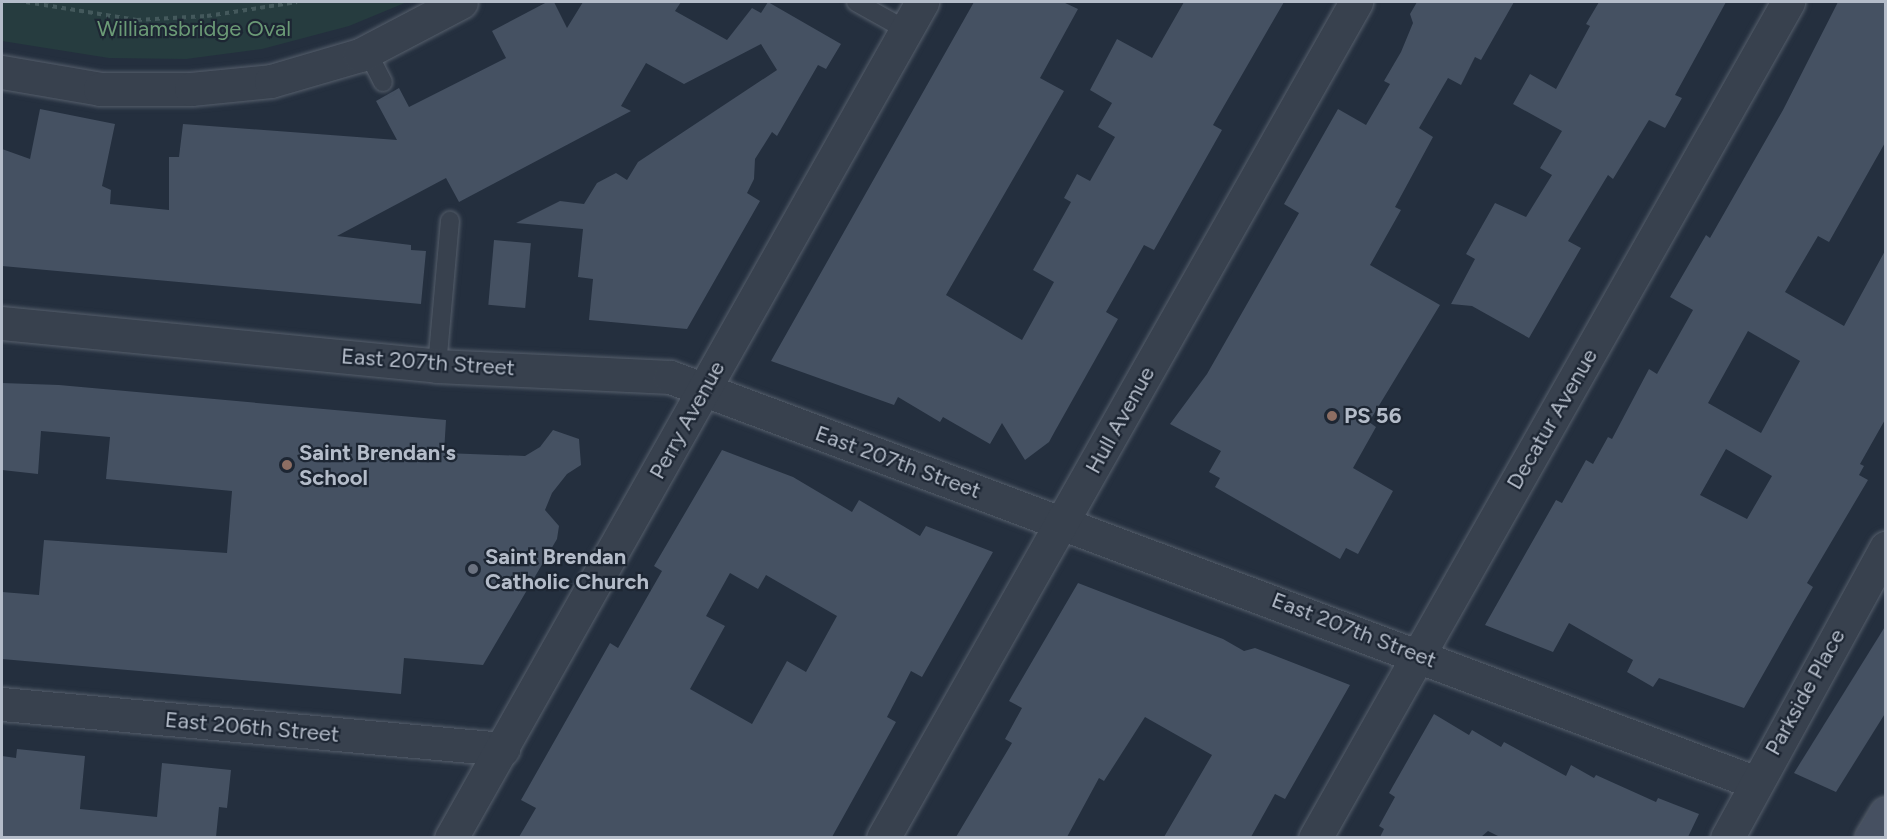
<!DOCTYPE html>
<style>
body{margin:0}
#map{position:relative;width:1887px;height:839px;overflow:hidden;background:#242f3e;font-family:Figtree,sans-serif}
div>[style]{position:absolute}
.green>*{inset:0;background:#263c3f}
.building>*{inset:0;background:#455162;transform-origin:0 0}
.path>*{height:4px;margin-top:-2px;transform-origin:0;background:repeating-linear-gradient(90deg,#44595c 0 4.5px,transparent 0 9px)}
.roads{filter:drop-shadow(0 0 2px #565f6c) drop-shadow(0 0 2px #565f6c)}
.lane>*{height:18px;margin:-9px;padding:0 9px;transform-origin:9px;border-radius:9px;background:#38414e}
.street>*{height:33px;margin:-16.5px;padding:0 16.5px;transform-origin:16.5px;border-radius:16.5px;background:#38414e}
.secondary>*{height:33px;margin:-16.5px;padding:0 16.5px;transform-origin:16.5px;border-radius:16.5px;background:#465061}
.dots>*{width:16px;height:16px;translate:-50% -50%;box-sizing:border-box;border:3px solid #1d2633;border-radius:50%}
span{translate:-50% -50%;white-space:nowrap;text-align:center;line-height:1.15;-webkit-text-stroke:4.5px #1d2633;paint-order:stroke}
.park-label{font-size:22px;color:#6b9a76}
.street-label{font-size:22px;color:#b4bcc9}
.poi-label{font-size:22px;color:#b4bcc9;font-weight:700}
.left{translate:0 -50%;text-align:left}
.frame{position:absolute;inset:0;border:3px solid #b4bcc9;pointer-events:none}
</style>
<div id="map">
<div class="green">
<div style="clip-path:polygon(2px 2px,407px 2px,349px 26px,262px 49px,186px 59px,109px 58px,2px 41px)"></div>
</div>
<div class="building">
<div style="clip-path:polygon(547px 2px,554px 2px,567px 28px,583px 2px,681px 2px,675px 11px,727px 40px,752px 8px,761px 13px,768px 2px,841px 44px,826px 69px,818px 65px,777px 136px,772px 132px,755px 159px,754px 179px,747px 193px,760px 201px,687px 329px,589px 320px,593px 279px,578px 277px,583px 229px,516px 223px,560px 201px,584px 204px,597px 183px,616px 173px,627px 180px,638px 162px,777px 70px,761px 44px,684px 84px,646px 63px,621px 106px,631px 111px,459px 202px,446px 178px,337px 236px,411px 245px,411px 250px,426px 251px,421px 304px,2px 266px,2px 149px,30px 159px,40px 109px,115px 124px,102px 186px,111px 190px,110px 204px,169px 210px,169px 157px,179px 157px,183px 124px,397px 140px,376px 101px,399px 88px,409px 107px,506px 58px,492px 31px)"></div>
<div style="clip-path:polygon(974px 2px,1063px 2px,1078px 9px,1040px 78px,1064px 91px,946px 295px,1022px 340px,1054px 282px,1033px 270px,1071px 202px,1064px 198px,1077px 174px,1090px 181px,1115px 137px,1098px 127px,1112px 103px,1090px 90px,1117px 39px,1152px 58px,1184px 2px,1284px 2px,1213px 125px,1222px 130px,1154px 250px,1144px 245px,1106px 312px,1118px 319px,1055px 431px,1049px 442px,1025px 460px,1002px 423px,990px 444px,943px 417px,940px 422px,898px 397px,894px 405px,771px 361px)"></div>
<div style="clip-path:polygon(1417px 2px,1514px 2px,1481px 60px,1475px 57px,1461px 85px,1448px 78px,1419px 128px,1433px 137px,1395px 207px,1401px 210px,1370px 265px,1440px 305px,1369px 422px,1376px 427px,1353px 468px,1393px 491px,1358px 554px,1346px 548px,1340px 559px,1215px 487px,1220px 478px,1209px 472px,1221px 451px,1170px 424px,1207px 374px,1299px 213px,1284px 204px,1338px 109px,1366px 125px,1390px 84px,1384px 81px,1401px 52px,1413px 23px,1410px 14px)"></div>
<div style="clip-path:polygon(1599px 2px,1726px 2px,1675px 95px,1682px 98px,1665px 128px,1649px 120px,1613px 179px,1608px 175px,1568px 241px,1581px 248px,1529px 338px,1472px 306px,1451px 304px,1475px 259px,1466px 254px,1495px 203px,1526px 217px,1552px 175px,1540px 168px,1562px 131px,1513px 104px,1530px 74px,1556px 89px,1590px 26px,1586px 24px)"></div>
<div style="clip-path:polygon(evenodd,1838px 2px,1886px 2px,1886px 141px,1829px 242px,1818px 236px,1785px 292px,1844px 326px,1886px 249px,1886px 418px,1860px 464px,1864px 466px,1859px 475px,1868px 480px,1807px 583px,1813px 587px,1795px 618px,1744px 708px,1659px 678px,1653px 687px,1627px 672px,1633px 660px,1569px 623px,1553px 652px,1485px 625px,1556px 500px,1562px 503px,1586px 460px,1593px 464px,1608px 437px,1612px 439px,1649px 369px,1657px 374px,1693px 310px,1670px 297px,1706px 235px,1710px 238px,1783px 110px,1838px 2px,1748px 331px,1800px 361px,1761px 433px,1708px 403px,1748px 331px,1838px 2px,1726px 449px,1772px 476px,1747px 519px,1700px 495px,1726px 449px)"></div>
<div style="left:494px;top:240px;width:37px;height:65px;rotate:5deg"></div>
<div style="clip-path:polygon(2px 383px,59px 385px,446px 420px,444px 453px,525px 456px,540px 447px,553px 430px,579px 439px,581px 465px,567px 474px,552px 493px,545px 510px,559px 526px,557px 539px,483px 665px,404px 658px,401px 694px,2px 659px,2px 592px,39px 595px,44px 540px,227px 553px,232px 491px,106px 479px,110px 437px,41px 431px,38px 474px,2px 470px)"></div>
<div style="clip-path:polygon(evenodd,722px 450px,793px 477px,852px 512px,859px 500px,920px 536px,926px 526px,993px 552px,922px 677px,911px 671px,887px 717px,896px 722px,832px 837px,519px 837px,536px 808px,521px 800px,610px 643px,618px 648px,662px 571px,654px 566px,722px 450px,730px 573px,758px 589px,766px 575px,837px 616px,806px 672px,787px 661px,752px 724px,690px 689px,725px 626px,706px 616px,730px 573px)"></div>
<div style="clip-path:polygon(1078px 583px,1223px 639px,1244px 651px,1255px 648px,1350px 685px,1285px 799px,1275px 794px,1251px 837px,1164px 837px,1212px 755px,1145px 717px,1104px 781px,1099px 778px,1067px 837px,956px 837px,1012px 743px,1005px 739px,1022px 708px,1009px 701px)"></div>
<div style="clip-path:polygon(1886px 625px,1886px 712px,1836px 792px,1794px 773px)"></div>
<div style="clip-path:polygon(1434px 714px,1469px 735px,1472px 730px,1501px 747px,1504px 742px,1566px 776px,1571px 765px,1594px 778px,1596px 775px,1656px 802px,1658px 798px,1699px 814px,1688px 837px,1500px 837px,1488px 831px,1481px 837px,1380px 837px,1384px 829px,1379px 826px,1395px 797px,1389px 793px)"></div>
<div style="clip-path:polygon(17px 749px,85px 756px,80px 809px,157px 817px,162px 763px,231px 770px,227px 808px,219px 807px,216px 837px,2px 837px,2px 756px,16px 758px)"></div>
</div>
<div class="path">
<div style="left:26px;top:2px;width:112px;rotate:9.2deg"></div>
<div style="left:137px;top:20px;width:70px;rotate:-3.3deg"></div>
<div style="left:207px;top:16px;width:91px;rotate:-8.8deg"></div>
</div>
<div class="roads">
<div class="lane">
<div style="left:856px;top:2px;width:57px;rotate:29.2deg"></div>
<div style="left:367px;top:51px;width:35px;rotate:63deg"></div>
<div style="left:437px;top:366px;width:146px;rotate:-84.9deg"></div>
</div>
<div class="street">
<div style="left:2px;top:72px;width:99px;rotate:9.8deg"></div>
<div style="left:100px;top:89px;width:91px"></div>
<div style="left:191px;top:89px;width:80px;rotate:-5.7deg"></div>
<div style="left:271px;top:81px;width:93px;rotate:-16.3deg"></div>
<div style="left:360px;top:55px;width:114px;rotate:-27.7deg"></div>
<div style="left:2px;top:323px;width:437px;rotate:5.6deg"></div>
<div style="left:437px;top:366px;width:233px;rotate:2.7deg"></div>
<div style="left:670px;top:377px;width:1157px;rotate:20.49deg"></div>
<div style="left:2px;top:704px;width:503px;rotate:5.13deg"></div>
<div style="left:451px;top:838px;width:960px;rotate:-60.6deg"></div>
<div style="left:883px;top:838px;width:961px;rotate:-60.5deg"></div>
<div style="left:1315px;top:838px;width:961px;rotate:-60.5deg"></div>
<div style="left:1727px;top:838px;width:331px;rotate:-61.3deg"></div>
</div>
<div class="secondary">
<div style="left:1871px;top:838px;width:29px;rotate:-59deg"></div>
</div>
</div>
<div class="dots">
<div style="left:1332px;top:416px;background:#8d6e63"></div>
<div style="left:287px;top:465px;background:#8d6e63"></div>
<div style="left:473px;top:569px;background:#6b7280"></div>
</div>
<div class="park-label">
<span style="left:194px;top:29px">Williamsbridge Oval</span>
</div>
<div class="street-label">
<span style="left:428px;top:362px;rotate:4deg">East 207th Street</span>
<span style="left:1552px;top:419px;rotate:-60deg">Decatur Avenue</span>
<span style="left:687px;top:420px;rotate:-61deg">Perry Avenue</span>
<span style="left:1120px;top:420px;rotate:-61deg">Hull Avenue</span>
<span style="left:898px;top:462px;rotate:20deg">East 207th Street</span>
<span style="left:1354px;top:630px;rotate:21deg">East 207th Street</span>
<span style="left:1805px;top:692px;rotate:-61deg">Parkside Place</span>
<span style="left:252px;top:727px;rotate:5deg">East 206th Street</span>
</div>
<div class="poi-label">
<span class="left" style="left:1344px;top:416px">PS 56</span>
<span class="left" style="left:299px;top:465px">Saint Brendan's<br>School</span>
<span class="left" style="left:485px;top:569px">Saint Brendan<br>Catholic Church</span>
</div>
<div class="frame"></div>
</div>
